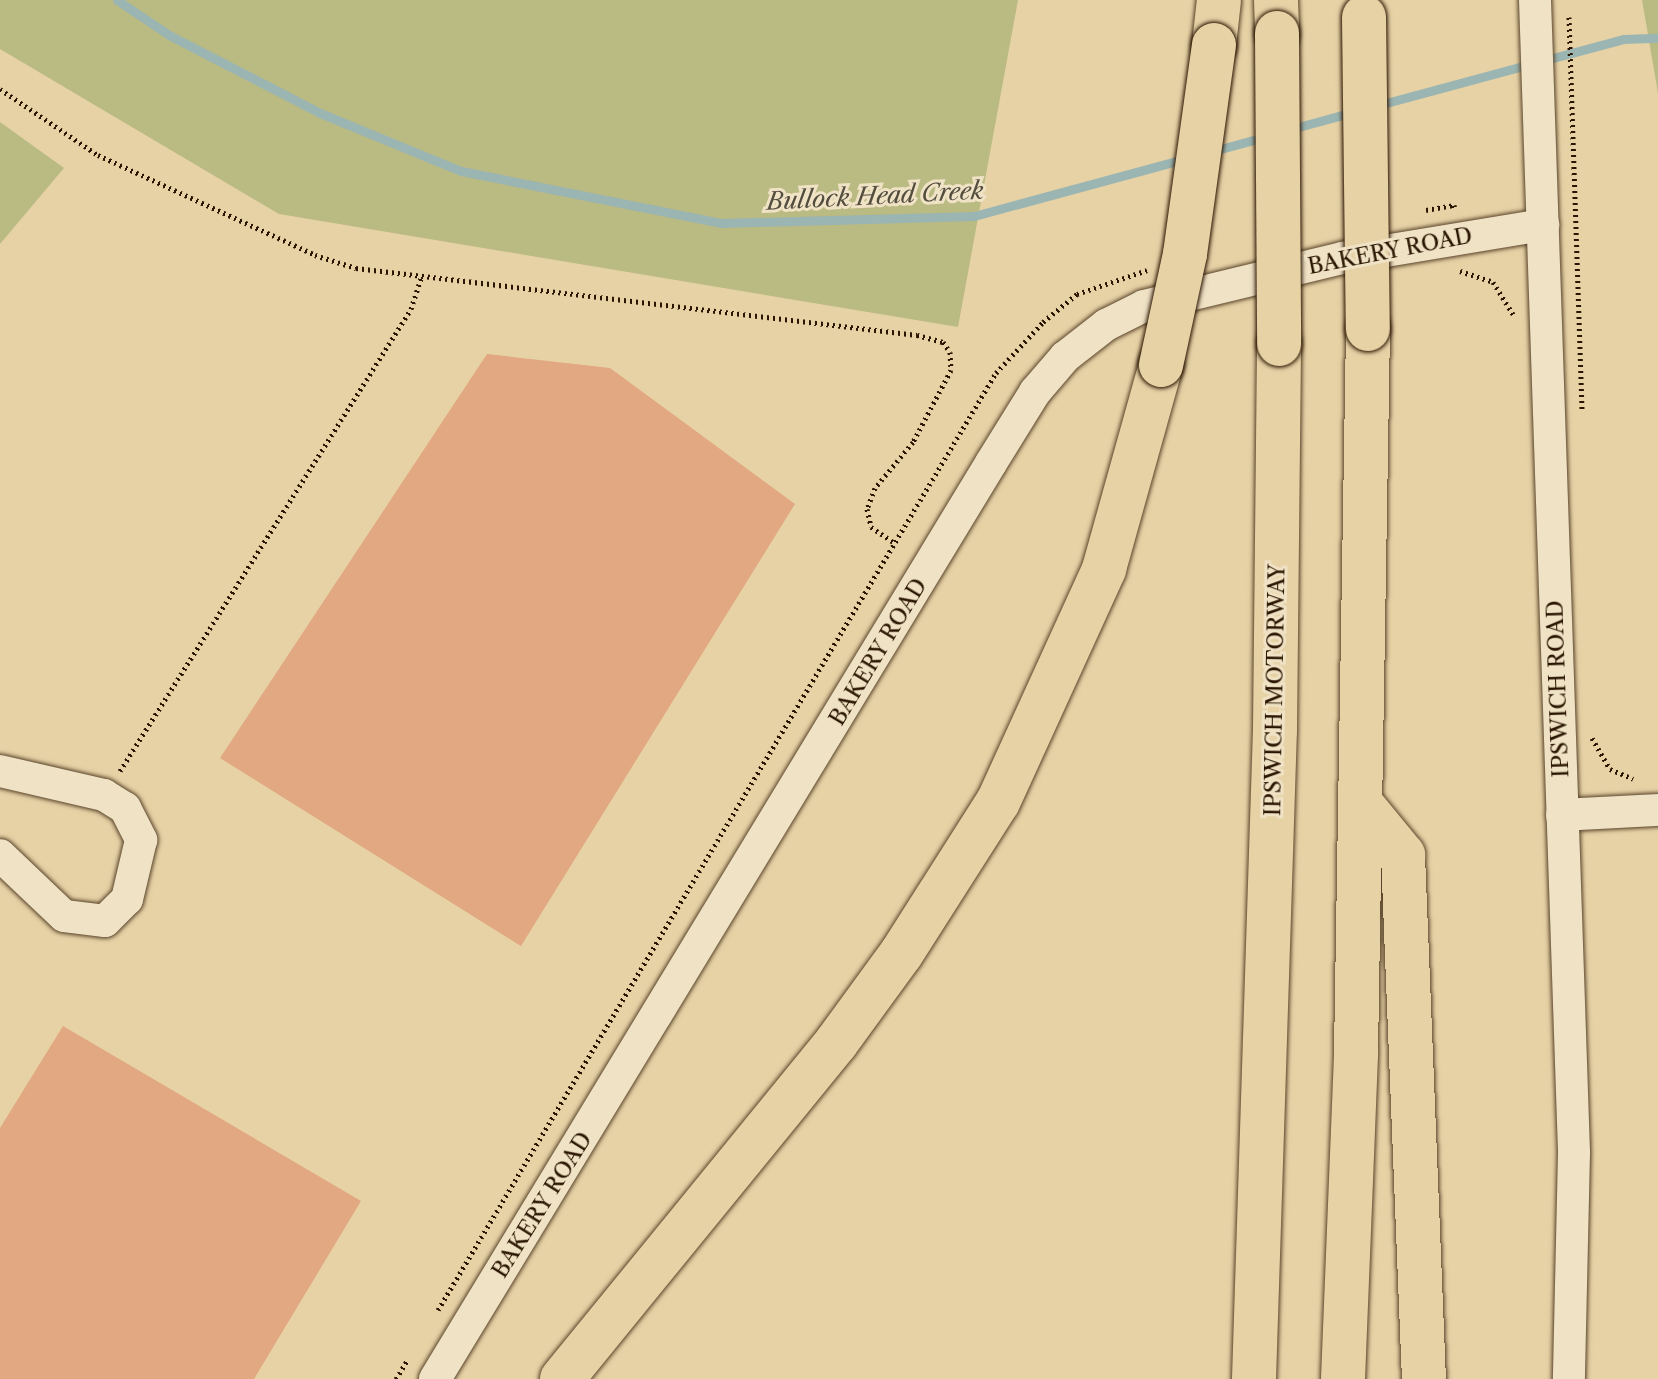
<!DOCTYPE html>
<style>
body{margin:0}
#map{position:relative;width:1658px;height:1379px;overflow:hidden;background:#e7d2a6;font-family:"Libre Caslon Text",serif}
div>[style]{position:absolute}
.green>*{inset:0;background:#baba83}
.stream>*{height:9px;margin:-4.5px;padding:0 4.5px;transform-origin:4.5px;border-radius:4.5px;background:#9bb5b2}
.building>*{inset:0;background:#e1a881}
.path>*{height:5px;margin-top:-2.5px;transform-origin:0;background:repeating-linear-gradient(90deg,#2a1500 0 2px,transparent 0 6px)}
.roads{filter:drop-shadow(0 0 2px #59442a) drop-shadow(0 0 2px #59442a)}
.minor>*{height:32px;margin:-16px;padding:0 16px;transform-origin:16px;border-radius:16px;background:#efe2c5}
.highway>*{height:44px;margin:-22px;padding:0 22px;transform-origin:22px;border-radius:22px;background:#e7d2a6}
.bridges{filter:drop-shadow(0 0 2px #2a1500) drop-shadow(0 0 2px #2a1500)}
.highway-bridge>*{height:44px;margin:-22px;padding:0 22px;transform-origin:22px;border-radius:22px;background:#e7d2a6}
span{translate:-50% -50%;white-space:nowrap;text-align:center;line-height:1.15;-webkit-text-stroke:6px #efe2c5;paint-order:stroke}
.street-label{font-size:22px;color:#2a1500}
.water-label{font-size:24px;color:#524d3e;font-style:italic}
</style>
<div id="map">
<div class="green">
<div style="clip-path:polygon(0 0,1018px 0,958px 327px,279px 214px,0 49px)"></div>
<div style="clip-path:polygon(1642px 0,1658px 0,1658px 93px)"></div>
<div style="clip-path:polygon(0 122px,64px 168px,0 244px)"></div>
</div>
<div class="stream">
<div style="left:117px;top:0;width:63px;rotate:33.9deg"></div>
<div style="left:169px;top:35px;width:170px;rotate:27.3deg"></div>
<div style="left:320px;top:113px;width:152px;rotate:22.4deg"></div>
<div style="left:461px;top:171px;width:266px;rotate:11.3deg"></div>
<div style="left:722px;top:223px;width:252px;rotate:-1.6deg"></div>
<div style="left:974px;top:216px;width:222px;rotate:-15.2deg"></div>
<div style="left:1375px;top:106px;width:257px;rotate:-15.1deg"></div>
<div style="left:1623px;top:39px;width:35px;rotate:-2deg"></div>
<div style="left:1291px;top:129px;width:64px;rotate:-15.3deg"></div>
<div style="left:1213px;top:151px;width:54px;rotate:-15.1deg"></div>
</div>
<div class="building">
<div style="clip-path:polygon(487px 354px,610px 368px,795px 504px,521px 946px,220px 758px)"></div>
<div style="clip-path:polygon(63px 1026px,361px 1201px,254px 1379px,0 1379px,0 1128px)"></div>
</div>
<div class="path">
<div style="left:1569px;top:17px;width:393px;rotate:88.1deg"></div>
<div style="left:0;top:89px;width:118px;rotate:34deg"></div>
<div style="left:98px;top:155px;width:239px;rotate:24.7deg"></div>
<div style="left:315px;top:255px;width:43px;rotate:17.6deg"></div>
<div style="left:356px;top:268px;width:565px;rotate:6.81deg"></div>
<div style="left:917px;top:335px;width:27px;rotate:15deg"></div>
<div style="left:943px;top:342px;width:12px;rotate:55deg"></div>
<div style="left:950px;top:352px;width:18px;rotate:87deg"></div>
<div style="left:951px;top:370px;width:81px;rotate:117.8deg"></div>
<div style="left:913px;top:442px;width:60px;rotate:129.6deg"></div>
<div style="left:875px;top:488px;width:22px;rotate:111deg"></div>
<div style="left:867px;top:509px;width:18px;rotate:77deg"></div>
<div style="left:871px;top:527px;width:29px;rotate:34deg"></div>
<div style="left:1426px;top:210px;width:28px;rotate:-10deg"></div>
<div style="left:1454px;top:205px;width:5px;rotate:79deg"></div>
<div style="left:1460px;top:271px;width:35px;rotate:18deg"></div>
<div style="left:1493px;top:282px;width:38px;rotate:58deg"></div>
<div style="left:1592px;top:738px;width:36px;rotate:60deg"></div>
<div style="left:1610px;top:769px;width:25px;rotate:23deg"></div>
<div style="left:120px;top:771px;width:546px;rotate:-57.79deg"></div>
<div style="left:411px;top:309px;width:33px;rotate:-72deg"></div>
<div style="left:438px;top:1310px;width:1091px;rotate:-59.23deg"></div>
<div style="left:996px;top:373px;width:69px;rotate:-47.3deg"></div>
<div style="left:1043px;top:322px;width:44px;rotate:-39.5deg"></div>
<div style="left:1077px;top:294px;width:74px;rotate:-18.9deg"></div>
<div style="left:396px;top:1379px;width:23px;rotate:-59deg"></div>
</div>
<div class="roads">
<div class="minor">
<div style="left:1535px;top:0;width:1154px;rotate:88.06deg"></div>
<div style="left:1574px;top:1153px;width:226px;rotate:91.3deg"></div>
<div style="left:0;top:771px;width:107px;rotate:13deg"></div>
<div style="left:104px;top:795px;width:25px;rotate:32deg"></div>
<div style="left:125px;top:808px;width:36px;rotate:63deg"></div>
<div style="left:141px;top:840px;width:61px;rotate:103.3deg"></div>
<div style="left:127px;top:899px;width:31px;rotate:135deg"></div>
<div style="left:105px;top:921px;width:41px;rotate:-173deg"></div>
<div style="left:64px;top:916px;width:88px;rotate:-136.4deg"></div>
<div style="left:1562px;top:815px;width:96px;rotate:-3deg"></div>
<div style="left:435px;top:1379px;width:1072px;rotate:-58.74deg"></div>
<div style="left:991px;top:463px;width:84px;rotate:-58.2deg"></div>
<div style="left:1035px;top:392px;width:46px;rotate:-49.4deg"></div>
<div style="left:1065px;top:357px;width:52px;rotate:-38deg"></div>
<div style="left:1106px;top:325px;width:42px;rotate:-26.6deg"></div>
<div style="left:1144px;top:306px;width:205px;rotate:-13.6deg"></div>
<div style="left:1343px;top:258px;width:203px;rotate:-9.4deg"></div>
</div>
<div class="highway">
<div style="left:1276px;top:0;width:33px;rotate:88deg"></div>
<div style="left:1214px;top:45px;width:45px;rotate:-83.7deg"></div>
<div style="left:1362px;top:805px;width:65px;rotate:50.6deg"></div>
<div style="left:1403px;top:855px;width:524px;rotate:87.71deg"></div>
<div style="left:562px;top:1379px;width:434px;rotate:-50.8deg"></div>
<div style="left:836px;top:1043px;width:110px;rotate:-53.9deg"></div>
<div style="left:901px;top:954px;width:180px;rotate:-57.5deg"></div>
<div style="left:998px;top:802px;width:256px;rotate:-65.5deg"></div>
<div style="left:1104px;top:569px;width:212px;rotate:-74.4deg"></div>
<div style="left:1254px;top:1379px;width:649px;rotate:-88.15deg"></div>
<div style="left:1275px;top:730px;width:386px;rotate:-89.4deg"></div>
<div style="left:1343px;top:1379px;width:326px;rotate:-87.7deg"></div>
<div style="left:1356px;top:1053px;width:724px;rotate:-89.05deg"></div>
</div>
</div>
<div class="bridges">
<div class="highway-bridge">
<div style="left:1364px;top:17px;width:312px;rotate:89.3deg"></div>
<div style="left:1277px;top:33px;width:311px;rotate:89.6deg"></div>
<div style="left:1161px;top:365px;width:114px;rotate:-77.8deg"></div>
<div style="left:1185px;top:254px;width:211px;rotate:-82.1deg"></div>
</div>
</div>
<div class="street-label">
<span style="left:1390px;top:251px;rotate:-11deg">BAKERY ROAD</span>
<span style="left:878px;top:652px;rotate:-59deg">BAKERY ROAD</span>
<span style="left:1558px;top:689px;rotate:-92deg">IPSWICH ROAD</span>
<span style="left:1275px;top:690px;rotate:-89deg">IPSWICH MOTORWAY</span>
<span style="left:542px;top:1205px;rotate:-58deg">BAKERY ROAD</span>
</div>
<div class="water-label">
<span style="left:875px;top:196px;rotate:-3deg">Bullock Head Creek</span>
</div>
</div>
